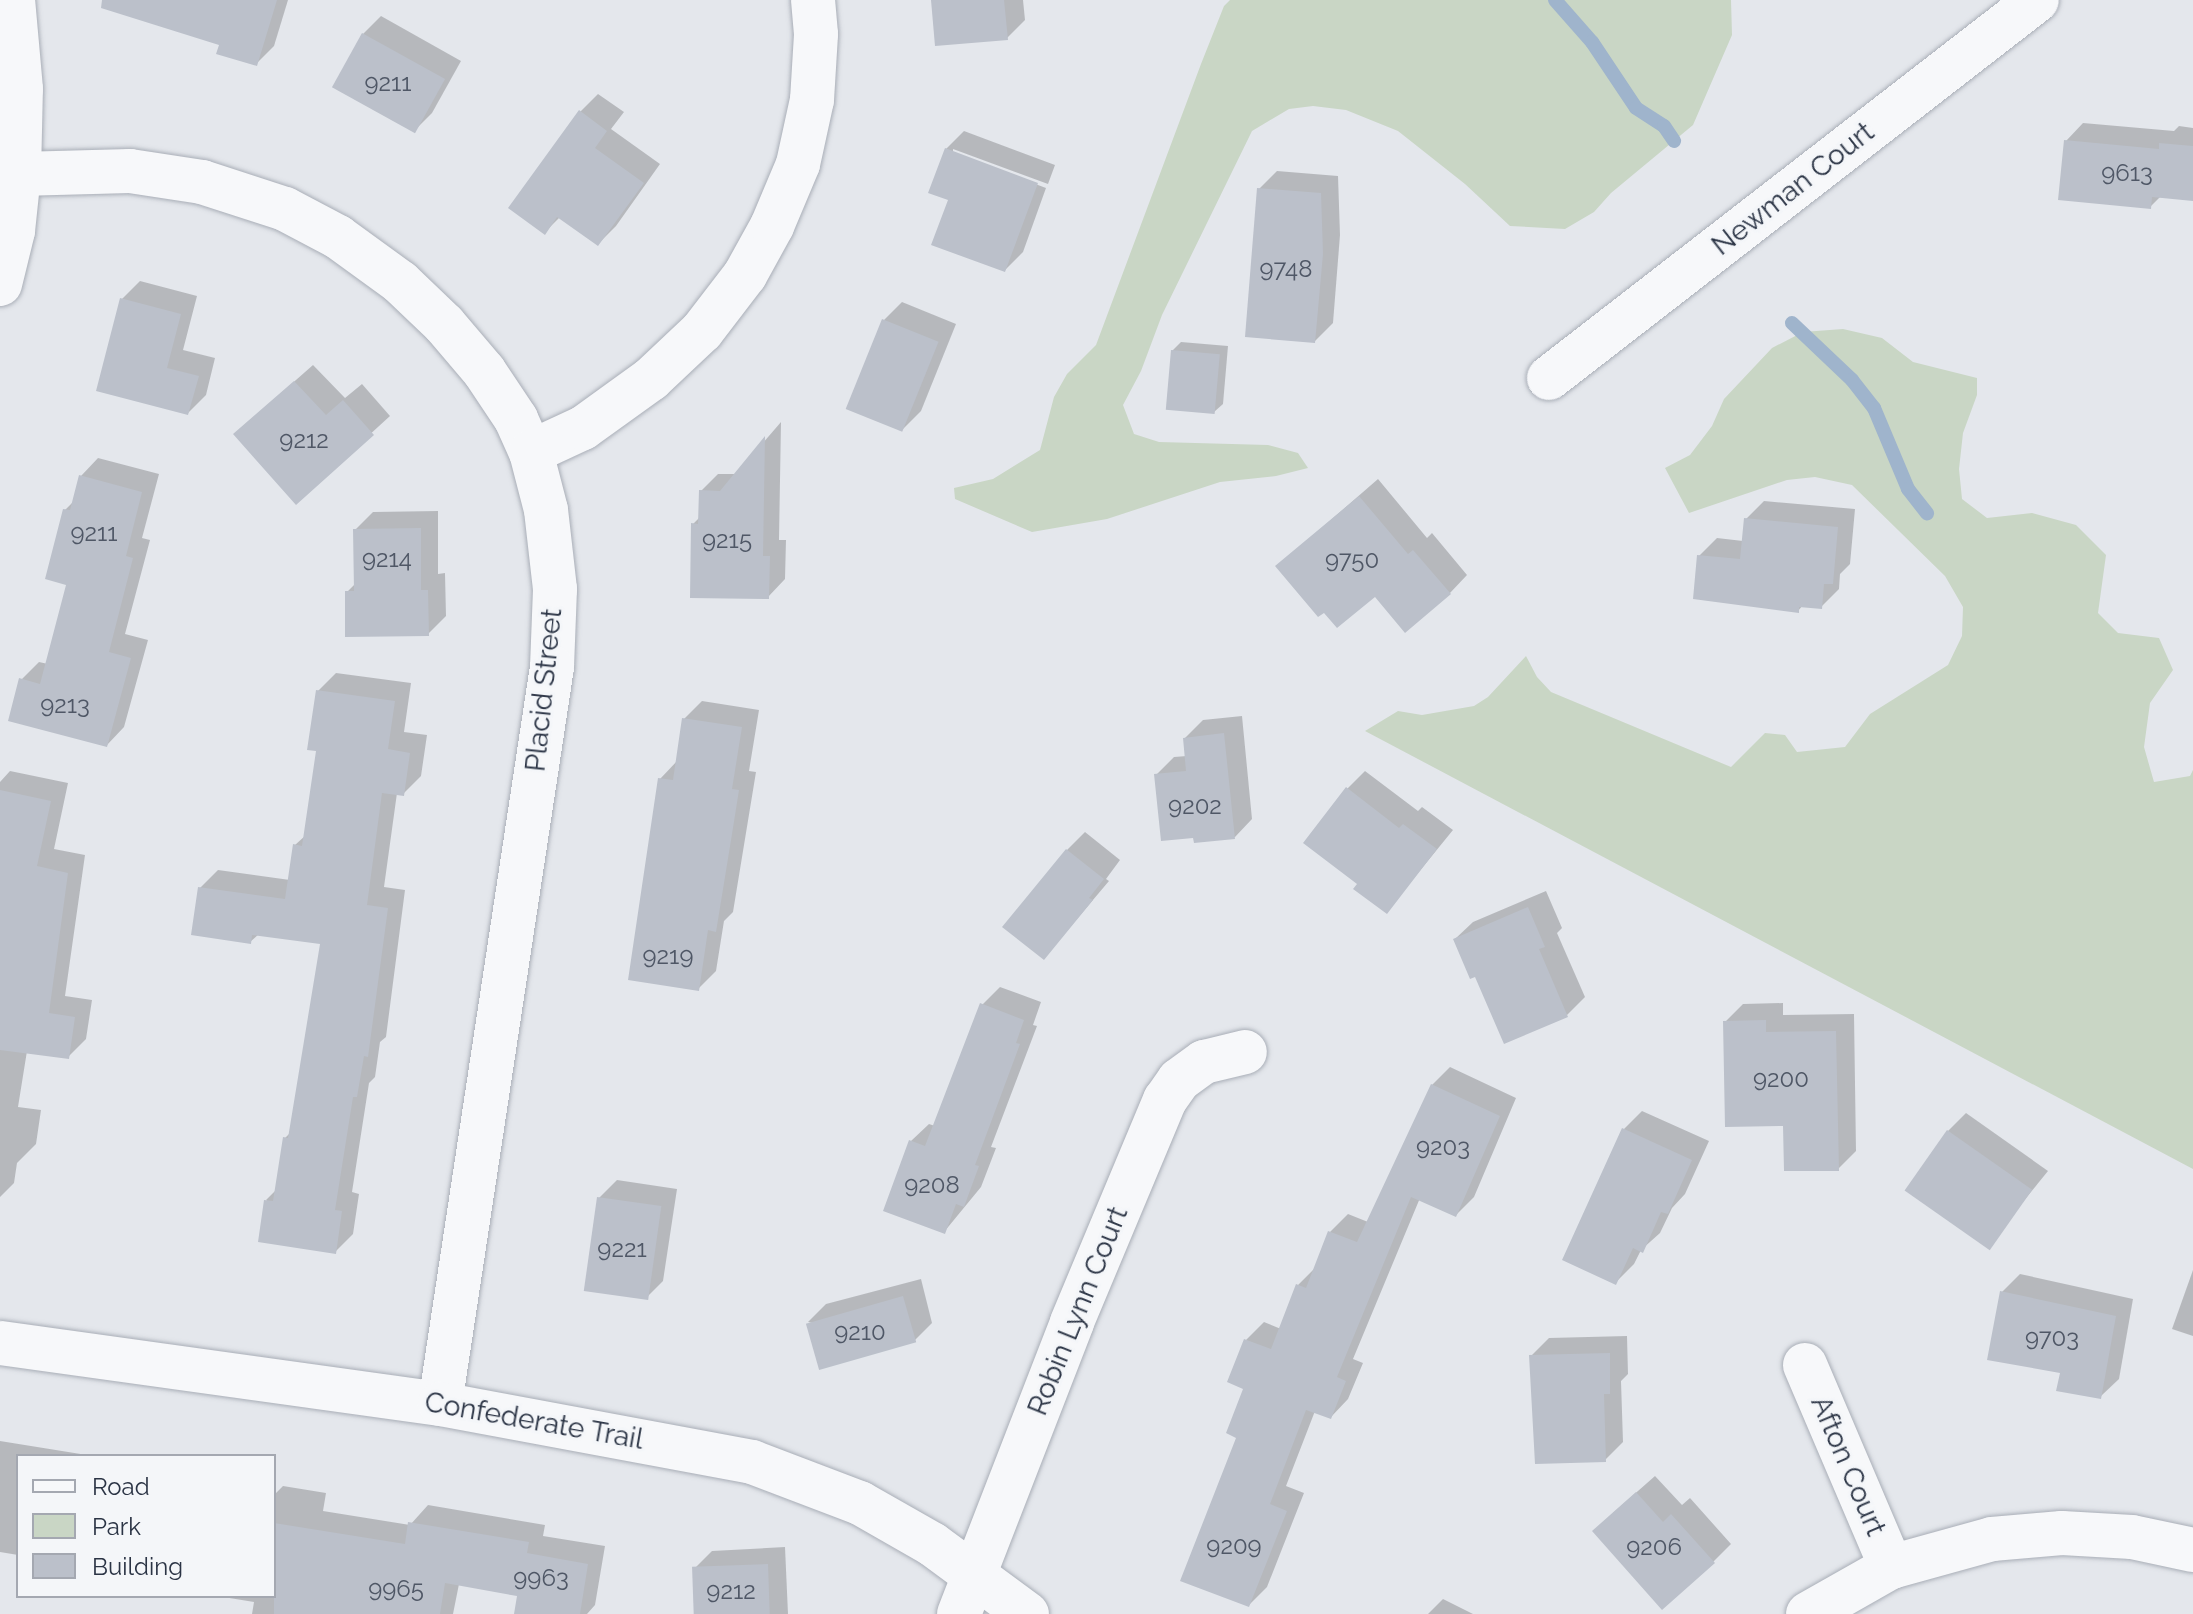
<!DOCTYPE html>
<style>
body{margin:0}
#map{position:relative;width:2193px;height:1614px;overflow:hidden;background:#e4e7ec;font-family:Raleway,sans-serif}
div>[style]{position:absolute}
.green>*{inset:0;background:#c9d6c5}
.shadow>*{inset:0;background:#0003}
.stream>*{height:14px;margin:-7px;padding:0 7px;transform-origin:7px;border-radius:7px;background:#9fb4cc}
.building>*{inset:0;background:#bbc0ca;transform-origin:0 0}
.roads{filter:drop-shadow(0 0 2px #a9aeb7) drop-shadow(0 0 2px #a9aeb7)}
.minor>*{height:44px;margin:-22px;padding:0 22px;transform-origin:22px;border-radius:22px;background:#f7f8fa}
span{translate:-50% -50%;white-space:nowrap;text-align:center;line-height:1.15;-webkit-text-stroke:6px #f4f6f9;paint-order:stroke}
.number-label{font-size:24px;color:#4f5766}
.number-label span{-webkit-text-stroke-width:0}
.street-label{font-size:28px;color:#2b3445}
.legend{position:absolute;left:16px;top:1454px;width:260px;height:144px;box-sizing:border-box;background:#f4f6f9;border:2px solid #a4a8b1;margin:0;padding:10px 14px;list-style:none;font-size:24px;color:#2b3445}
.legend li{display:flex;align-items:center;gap:16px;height:40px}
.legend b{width:40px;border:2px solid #a4a8b1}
</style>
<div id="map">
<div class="green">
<div style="clip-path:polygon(1230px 0,1731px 0,1732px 35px,1693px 125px,1611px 193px,1594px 212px,1565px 229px,1510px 226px,1465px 184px,1398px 131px,1346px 110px,1313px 106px,1289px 109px,1252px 131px,1162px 315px,1141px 371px,1123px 405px,1134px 434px,1159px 442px,1268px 445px,1298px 453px,1308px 468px,1276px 476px,1220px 482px,1107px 519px,1032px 532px,955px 499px,954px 488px,993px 479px,1040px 450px,1054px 397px,1067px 374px,1096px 345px,1201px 64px,1224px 6px)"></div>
<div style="clip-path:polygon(1843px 329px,1882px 338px,1913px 362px,1977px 378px,1977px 395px,1963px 433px,1959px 469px,1962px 499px,1987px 518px,2032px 513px,2076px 525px,2106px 555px,2098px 613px,2118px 633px,2159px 638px,2173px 670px,2150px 703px,2144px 747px,2154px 782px,2190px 776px,2193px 770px,2193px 1169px,1365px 731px,1398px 711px,1422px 715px,1474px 706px,1488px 697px,1526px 656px,1537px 677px,1551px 692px,1731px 767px,1765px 733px,1785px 735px,1797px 752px,1845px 747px,1870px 714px,1948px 665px,1962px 636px,1963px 607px,1945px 576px,1852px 485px,1815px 477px,1787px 480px,1689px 513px,1665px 468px,1690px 455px,1712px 426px,1724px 399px,1772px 348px,1803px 332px)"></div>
</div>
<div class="shadow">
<div style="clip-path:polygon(167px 0,288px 0,274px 46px,256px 64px,222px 44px)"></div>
<div style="clip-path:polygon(933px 0,1023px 0,1025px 20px,1007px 38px)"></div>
<div style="clip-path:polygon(381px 16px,461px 61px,432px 113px,414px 131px,363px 34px)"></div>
<div style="clip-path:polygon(598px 94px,624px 112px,611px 129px,660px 164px,616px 226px,598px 244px,560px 217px,544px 233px,580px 112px)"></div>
<div style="clip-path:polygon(2083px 123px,2174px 131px,2179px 126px,2193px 128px,2193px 199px,2161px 196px,2150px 207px,2066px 141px)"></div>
<div style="clip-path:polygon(964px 131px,1055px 165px,1048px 184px,953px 149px,953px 153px,1046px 188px,1023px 252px,1005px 270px,950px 199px,946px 149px)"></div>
<div style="clip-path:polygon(1277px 171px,1338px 176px,1340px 235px,1333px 323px,1315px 341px,1259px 189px)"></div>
<div style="clip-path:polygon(140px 281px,197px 296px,183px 350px,215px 358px,206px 395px,188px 413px,122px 299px)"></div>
<div style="clip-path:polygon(902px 302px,956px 324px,921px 411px,903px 429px,884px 320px)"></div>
<div style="clip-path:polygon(1181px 342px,1228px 346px,1223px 404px,1214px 412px,1172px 351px)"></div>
<div style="clip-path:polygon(313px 365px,345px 398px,362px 384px,390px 416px,296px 502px,254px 417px)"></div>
<div style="clip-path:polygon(781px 422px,779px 540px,786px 540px,785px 579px,768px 597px,693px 524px,700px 517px,701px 491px,718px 474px,736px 474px)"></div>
<div style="clip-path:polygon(98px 458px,159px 474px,142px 538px,150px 540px,125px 634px,148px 640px,124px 727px,107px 745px,21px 680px,39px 662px,48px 664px,69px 584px,65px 510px,75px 500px,81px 476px)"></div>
<div style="clip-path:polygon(1378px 479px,1427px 538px,1432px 533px,1467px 575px,1450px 593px,1375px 594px,1278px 566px)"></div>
<div style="clip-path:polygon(1764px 501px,1855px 509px,1850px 564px,1840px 574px,1839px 589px,1821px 607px,1803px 605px,1798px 611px,1699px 556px,1717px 538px,1743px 541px,1746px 519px)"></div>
<div style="clip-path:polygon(438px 511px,438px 574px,445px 573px,446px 616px,428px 634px,347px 592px,356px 583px,355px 530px,373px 512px)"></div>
<div style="clip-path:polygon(336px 673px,411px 683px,404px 732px,427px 735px,421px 776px,403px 794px,397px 793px,384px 887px,405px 890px,386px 1037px,380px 1042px,375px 1077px,369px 1083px,352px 1192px,359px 1194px,353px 1234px,335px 1252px,266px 1200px,277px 1189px,285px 1138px,291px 1132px,322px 943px,259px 934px,250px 942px,200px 888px,218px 870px,290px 880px,295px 845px,306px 835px,318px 749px,318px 691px)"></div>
<div style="clip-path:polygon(702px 701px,759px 710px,749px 771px,756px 772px,733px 912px,724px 921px,716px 971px,698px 989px,660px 779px,678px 760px,684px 719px)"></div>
<div style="clip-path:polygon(1242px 716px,1252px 819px,1235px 837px,1195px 835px,1156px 775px,1174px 757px,1187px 756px,1185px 738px,1203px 720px)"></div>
<div style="clip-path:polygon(10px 771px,68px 783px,54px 849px,85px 855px,65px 996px,92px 1000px,86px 1039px,68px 1057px,27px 1051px,18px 1107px,41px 1110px,36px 1144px,17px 1163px,14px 1183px,0 1197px,0 782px)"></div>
<div style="clip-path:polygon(1365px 771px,1418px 811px,1422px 807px,1453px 830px,1387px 911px,1359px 884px,1347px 789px)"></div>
<div style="clip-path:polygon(1085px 832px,1120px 860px,1106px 879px,1109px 881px,1044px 958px,1067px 850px)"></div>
<div style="clip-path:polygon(1546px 891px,1562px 928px,1557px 933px,1585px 997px,1567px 1015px,1476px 974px,1455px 939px,1473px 922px)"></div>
<div style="clip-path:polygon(1000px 987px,1041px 1002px,1033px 1025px,1037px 1026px,991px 1147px,996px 1148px,981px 1187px,944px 1232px,911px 1141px,929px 1124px,935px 1126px,982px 1005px)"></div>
<div style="clip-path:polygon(1783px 1003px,1783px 1015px,1854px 1014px,1856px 1151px,1838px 1169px,1784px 1123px,1725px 1022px,1743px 1004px)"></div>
<div style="clip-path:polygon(1450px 1067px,1516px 1098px,1474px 1197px,1456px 1215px,1420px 1198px,1353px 1359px,1363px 1363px,1348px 1399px,1331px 1417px,1315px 1411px,1286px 1486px,1304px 1493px,1267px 1587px,1249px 1605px,1239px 1437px,1246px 1388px,1246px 1340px,1264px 1322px,1281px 1329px,1298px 1285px,1316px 1267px,1330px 1232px,1348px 1214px,1368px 1222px,1432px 1085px)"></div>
<div style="clip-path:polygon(1642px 1111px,1709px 1141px,1685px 1194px,1672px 1208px,1660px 1233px,1641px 1250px,1634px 1264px,1616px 1282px,1624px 1129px)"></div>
<div style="clip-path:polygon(1966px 1113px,2048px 1171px,1988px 1245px,1948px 1131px)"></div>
<div style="clip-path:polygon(617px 1180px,677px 1189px,663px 1281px,645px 1299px,599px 1198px)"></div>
<div style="clip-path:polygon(2193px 1270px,2193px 1336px,2172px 1329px)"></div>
<div style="clip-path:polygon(2020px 1274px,2133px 1299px,2119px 1379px,2101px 1396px,2062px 1371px,2002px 1292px)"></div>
<div style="clip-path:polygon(921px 1279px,932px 1323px,914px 1341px,808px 1322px,826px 1304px)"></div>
<div style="clip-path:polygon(1627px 1336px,1628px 1374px,1621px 1381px,1623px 1442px,1605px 1460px,1531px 1356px,1549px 1338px)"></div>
<div style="clip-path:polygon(0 1441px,93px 1456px,18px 1456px,18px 1555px,0 1552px)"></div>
<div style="clip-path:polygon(1655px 1476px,1682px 1505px,1690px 1498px,1731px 1544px,1713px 1562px,1613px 1513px)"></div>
<div style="clip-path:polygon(283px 1486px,326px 1493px,323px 1511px,410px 1525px,428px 1505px,545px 1525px,543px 1536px,605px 1546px,595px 1605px,587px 1614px,522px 1614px,520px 1595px,459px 1584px,453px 1614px,252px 1614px,254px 1602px,217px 1596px,274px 1596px,274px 1495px)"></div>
<div style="clip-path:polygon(785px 1547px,788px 1614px,696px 1614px,694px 1569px,712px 1551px)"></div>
<div style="clip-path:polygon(1443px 1599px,1473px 1614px,1428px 1614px)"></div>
</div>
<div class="stream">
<div style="left:1555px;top:0;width:56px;rotate:48.6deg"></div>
<div style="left:1592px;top:42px;width:79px;rotate:56.3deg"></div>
<div style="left:1636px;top:108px;width:33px;rotate:33deg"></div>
<div style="left:1664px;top:126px;width:18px;rotate:56deg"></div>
<div style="left:1792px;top:323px;width:83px;rotate:43.5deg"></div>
<div style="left:1852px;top:380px;width:36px;rotate:52deg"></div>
<div style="left:1874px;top:408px;width:88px;rotate:67.2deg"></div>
<div style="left:1908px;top:489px;width:31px;rotate:52deg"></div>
</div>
<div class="building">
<div style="clip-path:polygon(102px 0,277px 0,257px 66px,216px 54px,219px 45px,101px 8px)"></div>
<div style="clip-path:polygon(931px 0,1004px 0,1008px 40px,935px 46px)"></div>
<div style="left:362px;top:33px;width:95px;height:62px;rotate:29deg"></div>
<div style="clip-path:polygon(579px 110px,607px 131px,595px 148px,644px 183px,598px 246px,557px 217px,545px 235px,508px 208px)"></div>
<div style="clip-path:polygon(2064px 140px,2159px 149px,2159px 143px,2193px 146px,2193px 201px,2152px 197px,2151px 209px,2058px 200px)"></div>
<div style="clip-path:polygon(945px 148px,1038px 183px,1005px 272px,931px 245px,948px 200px,928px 193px)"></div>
<div style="clip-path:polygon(1257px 188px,1321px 193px,1323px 254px,1315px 343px,1245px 337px)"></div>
<div style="clip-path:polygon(120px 298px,181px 314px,167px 368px,199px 376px,188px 415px,96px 391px)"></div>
<div style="left:882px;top:319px;width:61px;height:97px;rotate:22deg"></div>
<div style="left:1171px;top:350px;width:49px;height:60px;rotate:5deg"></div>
<div style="clip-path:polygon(294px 381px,326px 415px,343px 400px,374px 435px,296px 505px,233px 434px)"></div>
<div style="clip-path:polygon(765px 436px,763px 556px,770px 556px,769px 599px,690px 598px,691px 523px,698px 524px,699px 490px,720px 491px)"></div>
<div style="clip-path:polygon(79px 475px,142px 492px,126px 556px,133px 558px,109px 652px,131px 658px,107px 747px,8px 721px,19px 678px,40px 684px,66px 585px,45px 579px,63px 509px,70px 510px)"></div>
<div style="clip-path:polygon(1359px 496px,1408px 554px,1413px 550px,1451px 594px,1405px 633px,1375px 597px,1337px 628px,1324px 613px,1318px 617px,1275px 566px)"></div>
<div style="clip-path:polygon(1744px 518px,1838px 527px,1833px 584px,1824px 584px,1822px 609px,1799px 607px,1799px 613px,1693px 599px,1697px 555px,1740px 559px)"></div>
<div style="clip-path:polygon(421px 528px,421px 590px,428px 590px,429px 636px,345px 637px,345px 591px,354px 591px,353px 529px)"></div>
<div style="clip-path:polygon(316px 690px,395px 701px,388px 749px,410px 753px,404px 796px,382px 793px,367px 905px,388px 908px,368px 1057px,364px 1056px,357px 1097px,353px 1097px,335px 1210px,342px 1211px,336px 1254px,258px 1242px,264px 1200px,273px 1201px,283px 1137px,288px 1138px,320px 944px,252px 935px,251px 944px,191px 935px,198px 887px,285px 899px,293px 844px,302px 846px,316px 751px,307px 750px)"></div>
<div style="clip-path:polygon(682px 718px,742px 727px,732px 789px,739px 790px,732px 834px,716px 932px,708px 930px,699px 991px,628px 980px,658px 778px,673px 780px)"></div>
<div style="clip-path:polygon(1224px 733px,1235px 839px,1194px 843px,1193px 838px,1161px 841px,1154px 774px,1186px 771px,1183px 738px)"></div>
<div style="clip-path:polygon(1346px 787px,1399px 828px,1403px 824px,1437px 849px,1387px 914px,1353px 889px,1357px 884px,1303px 843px)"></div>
<div style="clip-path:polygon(0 790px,51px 801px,37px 866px,68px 873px,49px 1013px,75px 1017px,69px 1059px,0 1050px)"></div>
<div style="clip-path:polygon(1066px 849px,1104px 879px,1089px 898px,1093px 900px,1044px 960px,1002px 927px)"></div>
<div style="clip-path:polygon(1528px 907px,1545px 947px,1539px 949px,1568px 1017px,1504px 1044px,1475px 977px,1470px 979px,1453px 939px)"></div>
<div style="clip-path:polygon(980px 1003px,1024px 1020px,1016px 1043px,1020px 1044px,975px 1165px,979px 1166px,964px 1207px,956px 1204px,945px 1234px,883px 1211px,909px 1140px,925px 1146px)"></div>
<div style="clip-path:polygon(1766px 1020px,1766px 1032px,1836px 1031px,1839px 1171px,1784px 1171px,1783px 1126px,1725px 1127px,1723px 1021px)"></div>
<div style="clip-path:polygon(1431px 1084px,1500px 1116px,1456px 1217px,1411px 1197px,1337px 1377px,1346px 1381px,1331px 1419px,1306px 1410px,1270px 1504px,1287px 1511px,1249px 1607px,1180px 1581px,1236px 1438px,1226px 1433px,1243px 1389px,1227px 1382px,1244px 1339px,1271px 1349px,1296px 1284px,1306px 1288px,1328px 1231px,1357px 1242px)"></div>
<div style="clip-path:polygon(1622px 1128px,1692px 1160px,1668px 1214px,1661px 1212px,1643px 1253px,1633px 1248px,1616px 1285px,1562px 1260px)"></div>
<div style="left:1947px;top:1130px;width:104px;height:74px;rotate:35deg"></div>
<div style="left:597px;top:1197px;width:65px;height:95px;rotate:8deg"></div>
<div style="clip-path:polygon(2000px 1291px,2116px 1316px,2101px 1399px,2056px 1391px,2060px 1373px,1987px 1360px)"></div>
<div style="left:903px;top:1296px;width:48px;height:101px;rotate:74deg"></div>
<div style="clip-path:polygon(1610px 1353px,1610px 1394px,1604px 1394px,1606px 1462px,1535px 1464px,1529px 1355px)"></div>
<div style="clip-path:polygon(1636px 1492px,1663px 1522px,1671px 1514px,1715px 1563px,1662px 1610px,1592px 1531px)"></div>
<div style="clip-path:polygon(408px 1522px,529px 1542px,527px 1553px,588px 1564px,580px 1614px,514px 1614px,517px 1596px,445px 1583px,440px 1614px,274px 1614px,274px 1523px,405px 1544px)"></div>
<div style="left:768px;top:1564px;width:50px;height:76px;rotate:88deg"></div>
</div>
<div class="roads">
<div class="minor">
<div style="left:19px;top:174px;width:111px;rotate:-1.5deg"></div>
<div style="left:130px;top:171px;width:73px;rotate:8.7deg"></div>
<div style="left:202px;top:182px;width:87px;rotate:18deg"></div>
<div style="left:285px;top:209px;width:60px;rotate:27.8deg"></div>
<div style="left:338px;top:237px;width:77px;rotate:36deg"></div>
<div style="left:400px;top:282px;width:61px;rotate:43.7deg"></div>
<div style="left:444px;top:324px;width:62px;rotate:49.6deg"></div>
<div style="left:484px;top:371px;width:58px;rotate:56.3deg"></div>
<div style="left:516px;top:419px;width:36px;rotate:66deg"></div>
<div style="left:531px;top:452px;width:60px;rotate:75.5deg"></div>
<div style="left:546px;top:510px;width:80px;rotate:83.5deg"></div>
<div style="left:555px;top:589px;width:78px;rotate:92.2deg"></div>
<div style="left:552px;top:667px;width:745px;rotate:98.64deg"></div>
<div style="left:0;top:284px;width:55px;rotate:-76.2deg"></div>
<div style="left:13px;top:231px;width:57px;rotate:-84deg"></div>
<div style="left:19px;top:174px;width:85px;rotate:-88.7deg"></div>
<div style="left:21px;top:89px;width:89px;rotate:-95.1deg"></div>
<div style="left:1549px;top:378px;width:617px;rotate:-37.76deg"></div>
<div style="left:531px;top:452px;width:57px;rotate:-24.8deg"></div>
<div style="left:583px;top:428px;width:84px;rotate:-35.8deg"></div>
<div style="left:651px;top:379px;width:70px;rotate:-43.3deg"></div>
<div style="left:702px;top:331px;width:71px;rotate:-52.5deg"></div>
<div style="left:745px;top:275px;width:56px;rotate:-61.1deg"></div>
<div style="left:772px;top:226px;width:67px;rotate:-67.2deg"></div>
<div style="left:798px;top:164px;width:66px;rotate:-77.7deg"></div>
<div style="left:812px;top:100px;width:66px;rotate:-86.5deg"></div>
<div style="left:816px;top:34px;width:34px;rotate:-95deg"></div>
<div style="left:0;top:1343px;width:444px;rotate:7.9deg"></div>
<div style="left:440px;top:1404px;width:317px;rotate:10.5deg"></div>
<div style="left:752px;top:1462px;width:116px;rotate:20.8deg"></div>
<div style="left:860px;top:1503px;width:83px;rotate:29.7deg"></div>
<div style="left:932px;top:1544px;width:118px;rotate:36.4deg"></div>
<div style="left:1805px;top:1365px;width:220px;rotate:66.9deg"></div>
<div style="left:959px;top:1614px;width:313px;rotate:-68.8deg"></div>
<div style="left:1072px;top:1322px;width:241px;rotate:-67.3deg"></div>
<div style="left:1165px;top:1100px;width:24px;rotate:-55deg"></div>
<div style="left:1179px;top:1080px;width:31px;rotate:-36deg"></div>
<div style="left:1204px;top:1062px;width:42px;rotate:-13.7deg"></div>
<div style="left:1808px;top:1614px;width:95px;rotate:-29.5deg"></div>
<div style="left:1891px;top:1567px;width:105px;rotate:-15.5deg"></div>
<div style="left:1992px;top:1539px;width:70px;rotate:-4.9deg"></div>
<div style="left:2062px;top:1533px;width:70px;rotate:3.3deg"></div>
<div style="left:2132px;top:1537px;width:62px;rotate:12deg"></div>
</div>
</div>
<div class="number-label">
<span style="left:388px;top:83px">9211</span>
<span style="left:2127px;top:173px">9613</span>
<span style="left:1286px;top:269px">9748</span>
<span style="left:304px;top:440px">9212</span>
<span style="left:94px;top:533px">9211</span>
<span style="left:727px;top:540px">9215</span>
<span style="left:387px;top:559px">9214</span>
<span style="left:1352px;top:560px">9750</span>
<span style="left:65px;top:705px">9213</span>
<span style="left:1195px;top:806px">9202</span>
<span style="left:668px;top:956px">9219</span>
<span style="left:1781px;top:1079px">9200</span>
<span style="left:1443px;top:1147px">9203</span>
<span style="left:932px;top:1185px">9208</span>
<span style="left:622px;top:1249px">9221</span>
<span style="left:860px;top:1332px">9210</span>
<span style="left:2052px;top:1338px">9703</span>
<span style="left:1234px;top:1546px">9209</span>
<span style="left:1654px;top:1547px">9206</span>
<span style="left:541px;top:1578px">9963</span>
<span style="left:396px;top:1589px">9965</span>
<span style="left:731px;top:1591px">9212</span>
</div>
<div class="street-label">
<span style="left:1793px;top:189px;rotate:-38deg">Newman Court</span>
<span style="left:544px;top:690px;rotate:-84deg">Placid Street</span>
<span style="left:1078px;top:1311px;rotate:-68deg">Robin Lynn Court</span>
<span style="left:534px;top:1421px;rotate:10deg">Confederate Trail</span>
<span style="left:1848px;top:1466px;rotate:67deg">Afton Court</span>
</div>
<ul class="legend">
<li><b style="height:10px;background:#f7f8fa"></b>Road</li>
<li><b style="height:22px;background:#c9d6c5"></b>Park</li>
<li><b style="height:22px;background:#bbc0ca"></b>Building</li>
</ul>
</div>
